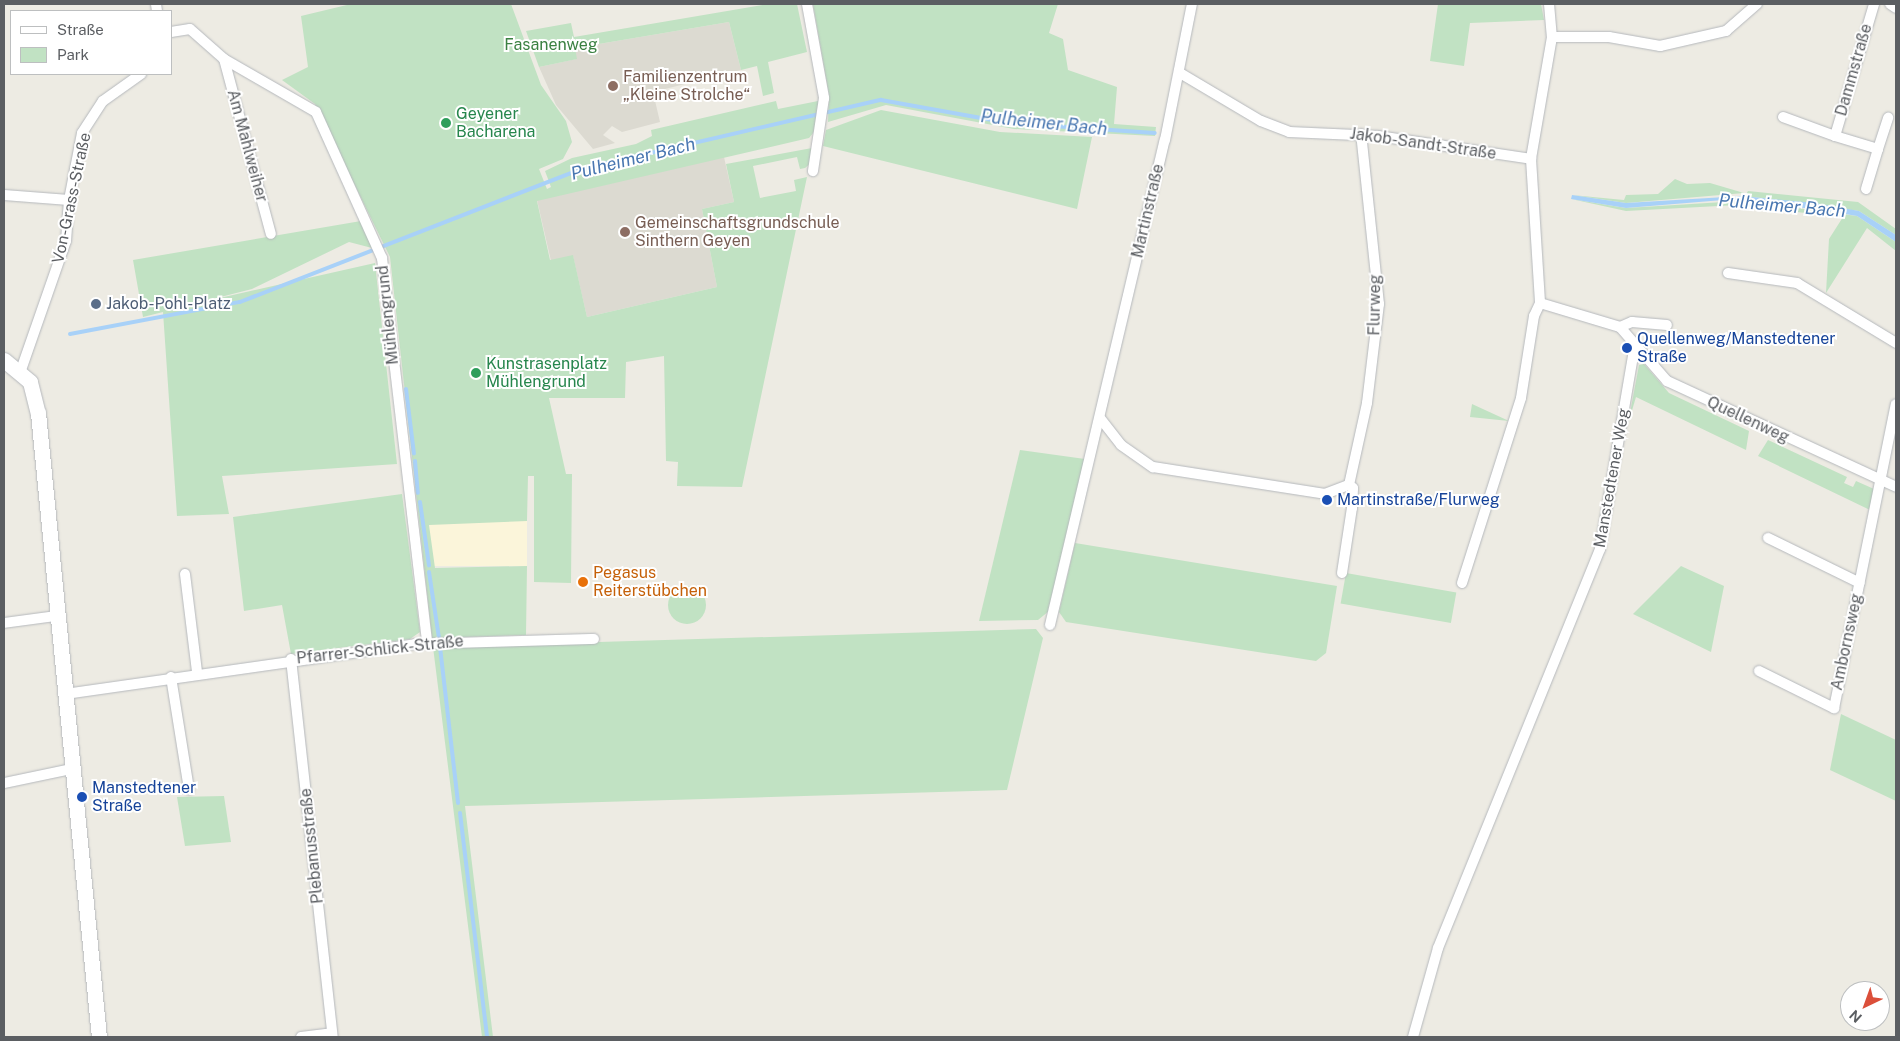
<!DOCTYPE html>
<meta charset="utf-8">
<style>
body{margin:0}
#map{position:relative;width:1900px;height:1041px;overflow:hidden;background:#edebe3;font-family:"Public Sans",sans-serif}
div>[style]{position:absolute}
.commercial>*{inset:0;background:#fbf5da;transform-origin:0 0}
.education>*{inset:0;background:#dcdad1}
.green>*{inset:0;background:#c1e2c3;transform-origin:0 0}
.round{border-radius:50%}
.water>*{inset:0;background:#a8d1f8}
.stream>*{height:4px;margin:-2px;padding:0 2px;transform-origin:2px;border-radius:2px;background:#a8d1f8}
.roads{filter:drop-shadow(0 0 1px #b5b8bc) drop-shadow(0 0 1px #b5b8bc)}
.street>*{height:10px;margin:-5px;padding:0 5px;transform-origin:5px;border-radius:5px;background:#fff}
.secondary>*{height:15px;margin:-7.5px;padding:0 7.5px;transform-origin:7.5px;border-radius:7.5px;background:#fff}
.dots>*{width:14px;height:14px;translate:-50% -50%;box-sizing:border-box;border:2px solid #fff;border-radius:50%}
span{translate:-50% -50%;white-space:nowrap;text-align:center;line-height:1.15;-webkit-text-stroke:4px #fff;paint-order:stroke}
.park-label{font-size:16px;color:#3b8142}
.street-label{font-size:16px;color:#5b5e62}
.education-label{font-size:16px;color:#785e54}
.left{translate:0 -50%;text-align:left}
.leisure-label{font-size:16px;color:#27864d}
.service-label{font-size:16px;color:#4e5e75}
.transit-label{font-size:16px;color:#164399}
.food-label{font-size:16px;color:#c56008}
.water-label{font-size:18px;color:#4977b1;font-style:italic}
.frame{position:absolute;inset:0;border:5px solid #5b5e62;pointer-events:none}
.legend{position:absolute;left:10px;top:10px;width:162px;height:65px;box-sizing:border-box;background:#fff;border:1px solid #bdbfc0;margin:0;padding:6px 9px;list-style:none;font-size:15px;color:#5b5e62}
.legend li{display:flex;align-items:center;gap:10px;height:25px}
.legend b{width:25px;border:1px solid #bdbfc0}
.north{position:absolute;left:1840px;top:981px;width:50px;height:50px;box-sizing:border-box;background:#fff;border:1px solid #bdbfc0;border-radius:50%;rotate:222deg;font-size:14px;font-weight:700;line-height:20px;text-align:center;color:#5b5e62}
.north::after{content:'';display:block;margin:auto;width:18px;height:22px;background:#db4f3a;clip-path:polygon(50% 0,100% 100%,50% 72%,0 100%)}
</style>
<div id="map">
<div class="commercial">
<div style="left:527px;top:521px;width:45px;height:98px;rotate:90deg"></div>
</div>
<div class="education">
<div style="clip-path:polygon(729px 22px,741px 70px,653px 92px,660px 122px,622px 132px,612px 126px,603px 135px,615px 143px,593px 149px,556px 105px,539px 67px,576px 59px,575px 48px)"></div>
<div style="clip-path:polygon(724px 157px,734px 202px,702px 209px,717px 287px,587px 317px,573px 256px,551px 261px,537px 200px)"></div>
</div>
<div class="green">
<div style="clip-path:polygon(351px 4px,511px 4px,541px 85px,566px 121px,572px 142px,563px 159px,539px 169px,547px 189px,551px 187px,545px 171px,572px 158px,636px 144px,652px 136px,651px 130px,776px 101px,778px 109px,818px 101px,818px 127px,809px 138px,537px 201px,550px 260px,573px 255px,587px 317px,717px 287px,702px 209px,734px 202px,726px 164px,812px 148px,811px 163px,805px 168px,800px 169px,797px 157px,753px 166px,760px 198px,796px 191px,794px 180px,807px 177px,742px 487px,677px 486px,678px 462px,666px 461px,664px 356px,626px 362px,625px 398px,549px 398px,566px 474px,572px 474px,571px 583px,534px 582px,534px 476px,528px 476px,527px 521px,429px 525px,435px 568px,527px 566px,526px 635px,432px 638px,390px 257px,315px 104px,282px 80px,308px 67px,301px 16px)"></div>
<div style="clip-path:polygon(768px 4px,797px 4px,807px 52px,768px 62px,774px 93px,763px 96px,757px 66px,741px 70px,729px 22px,575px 48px,577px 59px,539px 67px,526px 31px,571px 23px,574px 37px)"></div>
<div style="clip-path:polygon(813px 4px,1058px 4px,1049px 33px,1063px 39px,1068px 70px,1117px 87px,1114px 124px,1156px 127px,1155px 136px,1014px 129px,886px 105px,828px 122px,829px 95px)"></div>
<div style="clip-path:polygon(1438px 4px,1541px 4px,1544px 20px,1470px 23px,1464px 66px,1430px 61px)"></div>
<div style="clip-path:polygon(881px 110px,1000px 132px,1092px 137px,1077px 209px,823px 146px,826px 130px)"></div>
<div style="clip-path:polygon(1675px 179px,1687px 184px,1710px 183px,1744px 193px,1626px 203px,1572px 195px,1624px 200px,1626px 195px,1658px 194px)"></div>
<div style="clip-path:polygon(1748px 191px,1858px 202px,1896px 229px,1896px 235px,1859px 211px,1745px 196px)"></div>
<div style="clip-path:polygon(1571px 199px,1626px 208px,1740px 201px,1737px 205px,1626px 211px)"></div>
<div style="clip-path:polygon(1743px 201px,1857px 216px,1896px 242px,1896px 251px,1867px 228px,1826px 293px,1829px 239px,1843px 217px,1740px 206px)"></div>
<div style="clip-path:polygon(361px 221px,372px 248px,349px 242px,252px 289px,193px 304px,375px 263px,397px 464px,222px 476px,229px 514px,177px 516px,163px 312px,143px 317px,133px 260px)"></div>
<div style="clip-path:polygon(1644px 364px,1669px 393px,1749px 431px,1746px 450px,1636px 397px,1628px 424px,1639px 365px)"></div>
<div style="clip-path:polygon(1472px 404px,1509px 421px,1470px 417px)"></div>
<div style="clip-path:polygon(1768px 440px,1847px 477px,1844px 483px,1853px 487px,1856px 481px,1874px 489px,1870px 510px,1758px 456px)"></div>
<div style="clip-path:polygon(1020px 450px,1085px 459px,1049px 611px,1038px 620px,979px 621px)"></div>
<div style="clip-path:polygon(402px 494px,420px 632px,410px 639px,291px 654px,282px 605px,244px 611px,233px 517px)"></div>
<div style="clip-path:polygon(1075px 543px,1337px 586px,1326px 653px,1316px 661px,1066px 622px,1059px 612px)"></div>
<div style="clip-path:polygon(1681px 566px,1724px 586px,1711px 652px,1633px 614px)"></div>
<div style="left:1346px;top:573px;width:112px;height:31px;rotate:10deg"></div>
<div class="round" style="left:668px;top:586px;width:38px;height:38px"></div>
<div style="clip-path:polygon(1036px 629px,1043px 638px,1007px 790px,465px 806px,493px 1037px,482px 1037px,433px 647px)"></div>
<div style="clip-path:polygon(1841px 714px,1896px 740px,1896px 801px,1830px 770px)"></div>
<div style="clip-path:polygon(224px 796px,231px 842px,185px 846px,177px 797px)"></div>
</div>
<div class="water">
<div style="clip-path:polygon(1572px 195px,1626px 203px,1742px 196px,1815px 203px,1859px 211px,1896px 235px,1896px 242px,1857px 216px,1815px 209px,1723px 200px,1626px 208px,1571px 199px)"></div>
</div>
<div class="stream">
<div style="left:70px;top:334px;width:173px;rotate:-10.7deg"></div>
<div style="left:240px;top:302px;width:366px;rotate:-21.3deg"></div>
<div style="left:581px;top:169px;width:308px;rotate:-13deg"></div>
<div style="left:881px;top:100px;width:130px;rotate:10.2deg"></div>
<div style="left:1009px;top:123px;width:146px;rotate:3.9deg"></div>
<div style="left:406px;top:389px;width:65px;rotate:83deg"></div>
<div style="left:415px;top:461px;width:32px;rotate:85deg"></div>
<div style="left:420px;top:502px;width:64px;rotate:81.9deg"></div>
<div style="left:429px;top:572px;width:67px;rotate:81.4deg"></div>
<div style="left:440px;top:647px;width:157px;rotate:83.4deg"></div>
<div style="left:460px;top:813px;width:226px;rotate:83.1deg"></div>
</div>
<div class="roads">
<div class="street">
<div style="left:156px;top:4px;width:7px;rotate:82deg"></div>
<div style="left:807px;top:4px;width:96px;rotate:79.7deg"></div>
<div style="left:824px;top:98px;width:74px;rotate:98.6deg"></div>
<div style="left:1549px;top:4px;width:33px;rotate:85deg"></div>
<div style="left:1552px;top:37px;width:124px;rotate:99.8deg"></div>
<div style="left:1531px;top:159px;width:144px;rotate:86.4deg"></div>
<div style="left:1540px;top:303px;width:84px;rotate:16.7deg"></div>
<div style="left:1620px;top:327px;width:72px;rotate:49deg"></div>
<div style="left:1667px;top:381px;width:252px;rotate:24.8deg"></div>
<div style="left:1890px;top:4px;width:7px;rotate:34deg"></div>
<div style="left:171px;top:32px;width:19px;rotate:-9deg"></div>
<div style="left:190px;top:29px;width:45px;rotate:41.4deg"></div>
<div style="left:224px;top:59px;width:106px;rotate:29.9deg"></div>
<div style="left:316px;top:112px;width:160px;rotate:65.7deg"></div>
<div style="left:382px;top:258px;width:387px;rotate:83.3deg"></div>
<div style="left:1552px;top:37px;width:57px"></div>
<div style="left:1609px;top:37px;width:52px;rotate:10deg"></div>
<div style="left:1660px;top:46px;width:68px;rotate:-12.8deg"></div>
<div style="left:1726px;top:31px;width:41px;rotate:-41.1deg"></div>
<div style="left:224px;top:59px;width:181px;rotate:75deg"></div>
<div style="left:1180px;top:73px;width:94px;rotate:30.7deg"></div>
<div style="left:1261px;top:121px;width:30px;rotate:21deg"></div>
<div style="left:1289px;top:132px;width:89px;rotate:2.6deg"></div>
<div style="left:1378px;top:136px;width:155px;rotate:8.5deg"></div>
<div style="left:1783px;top:117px;width:55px;rotate:20.1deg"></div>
<div style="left:1835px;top:136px;width:138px;rotate:-73.5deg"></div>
<div style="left:1835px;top:136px;width:45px;rotate:16.8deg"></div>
<div style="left:1878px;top:149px;width:33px;rotate:-72deg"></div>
<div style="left:1866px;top:189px;width:42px;rotate:-73.3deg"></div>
<div style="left:4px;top:195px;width:65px;rotate:4.4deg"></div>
<div style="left:1728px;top:273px;width:70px;rotate:8.2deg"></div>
<div style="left:1797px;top:283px;width:116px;rotate:31.2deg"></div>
<div style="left:1620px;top:327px;width:13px;rotate:-23deg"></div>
<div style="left:1632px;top:322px;width:35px;rotate:5deg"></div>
<div style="left:21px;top:370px;width:137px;rotate:-70.8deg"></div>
<div style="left:66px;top:241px;width:41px;rotate:-85.8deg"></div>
<div style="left:69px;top:200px;width:68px;rotate:-79deg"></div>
<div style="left:82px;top:133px;width:38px;rotate:-57deg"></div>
<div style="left:103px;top:101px;width:47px;rotate:-35.4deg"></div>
<div style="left:1100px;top:418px;width:34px;rotate:52deg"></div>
<div style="left:1121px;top:445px;width:39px;rotate:35deg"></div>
<div style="left:1153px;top:467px;width:174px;rotate:8.9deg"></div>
<div style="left:1325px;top:494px;width:26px;rotate:-21deg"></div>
<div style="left:1349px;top:485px;width:84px;rotate:-77.6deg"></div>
<div style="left:1367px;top:403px;width:100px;rotate:-83.1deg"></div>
<div style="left:1379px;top:304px;width:171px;rotate:-96deg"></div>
<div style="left:1768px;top:538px;width:102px;rotate:26.1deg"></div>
<div style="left:1342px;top:573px;width:66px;rotate:-81.3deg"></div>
<div style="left:1352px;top:508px;width:20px;rotate:-87deg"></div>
<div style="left:1353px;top:488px;width:5px;rotate:-143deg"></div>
<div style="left:185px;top:574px;width:99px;rotate:83deg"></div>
<div style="left:1462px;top:583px;width:194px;rotate:-72.3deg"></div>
<div style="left:1521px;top:398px;width:83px;rotate:-81deg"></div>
<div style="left:1534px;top:316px;width:14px;rotate:-65deg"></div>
<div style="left:4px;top:623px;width:52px;rotate:-7.7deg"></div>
<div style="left:1050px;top:625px;width:498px;rotate:-76.7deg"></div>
<div style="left:1165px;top:140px;width:139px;rotate:-78.8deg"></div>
<div style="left:291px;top:659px;width:380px;rotate:83.7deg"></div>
<div style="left:1759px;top:671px;width:84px;rotate:26.3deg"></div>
<div style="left:1834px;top:708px;width:310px;rotate:-78.5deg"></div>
<div style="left:171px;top:677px;width:114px;rotate:80.9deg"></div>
<div style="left:65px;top:694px;width:354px;rotate:-8.1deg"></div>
<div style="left:415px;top:644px;width:179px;rotate:-1.6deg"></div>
<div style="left:4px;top:783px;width:68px;rotate:-11.8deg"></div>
<div style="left:301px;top:1037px;width:31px;rotate:-7deg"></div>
<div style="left:1413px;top:1037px;width:92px;rotate:-74.3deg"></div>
<div style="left:1438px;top:948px;width:431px;rotate:-67.9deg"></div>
<div style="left:1600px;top:549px;width:208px;rotate:-80.3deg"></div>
</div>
<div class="secondary">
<div style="left:4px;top:360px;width:34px;rotate:40deg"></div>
<div style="left:30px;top:382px;width:32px;rotate:76deg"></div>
<div style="left:38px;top:413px;width:627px;rotate:84.42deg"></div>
</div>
</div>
<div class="dots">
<div style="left:613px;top:86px;background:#8d6e63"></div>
<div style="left:446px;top:123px;background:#2e9e5b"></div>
<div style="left:625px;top:232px;background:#8d6e63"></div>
<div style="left:96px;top:304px;background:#5c6f8a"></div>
<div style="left:1627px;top:348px;background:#1a4fb4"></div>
<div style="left:476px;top:373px;background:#2e9e5b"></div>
<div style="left:1327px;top:500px;background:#1a4fb4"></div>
<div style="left:583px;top:582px;background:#e8710a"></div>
<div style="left:82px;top:797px;background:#1a4fb4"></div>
</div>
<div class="park-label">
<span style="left:551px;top:45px">Fasanenweg</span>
</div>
<div class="street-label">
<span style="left:1854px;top:70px;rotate:-74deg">Dammstraße</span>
<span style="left:1423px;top:144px;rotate:8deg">Jakob-Sandt-Straße</span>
<span style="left:247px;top:146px;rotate:75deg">Am Mahlweiher</span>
<span style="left:72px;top:198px;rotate:-78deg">Von-Grass-Straße</span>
<span style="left:1148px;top:211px;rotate:-77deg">Martinstraße</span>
<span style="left:1375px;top:305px;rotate:-89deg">Flurweg</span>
<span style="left:388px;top:315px;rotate:-96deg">Mühlengrund</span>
<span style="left:1748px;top:420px;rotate:25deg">Quellenweg</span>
<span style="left:1612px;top:478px;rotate:-80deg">Manstedtener Weg</span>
<span style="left:1847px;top:642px;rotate:-78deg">Ambornsweg</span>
<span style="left:380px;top:650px;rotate:-6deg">Pfarrer-Schlick-Straße</span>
<span style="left:312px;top:846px;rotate:-96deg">Plebanusstraße</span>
</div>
<div class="education-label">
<span class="left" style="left:623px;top:86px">Familienzentrum<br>„Kleine Strolche“</span>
<span class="left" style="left:635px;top:232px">Gemeinschaftsgrundschule<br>Sinthern Geyen</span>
</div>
<div class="leisure-label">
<span class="left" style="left:456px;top:123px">Geyener<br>Bacharena</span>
<span class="left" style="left:486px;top:373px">Kunstrasenplatz<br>Mühlengrund</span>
</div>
<div class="service-label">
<span class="left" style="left:106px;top:304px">Jakob-Pohl-Platz</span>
</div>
<div class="transit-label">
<span class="left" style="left:1637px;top:348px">Quellenweg/Manstedtener<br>Straße</span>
<span class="left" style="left:1337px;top:500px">Martinstraße/Flurweg</span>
<span class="left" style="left:92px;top:797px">Manstedtener<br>Straße</span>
</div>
<div class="food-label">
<span class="left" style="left:593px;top:582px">Pegasus<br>Reiterstübchen</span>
</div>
<div class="water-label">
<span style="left:1044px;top:123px;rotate:6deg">Pulheimer Bach</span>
<span style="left:633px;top:159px;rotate:-14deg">Pulheimer Bach</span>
<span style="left:1782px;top:206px;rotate:5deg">Pulheimer Bach</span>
</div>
<div class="frame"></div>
<ul class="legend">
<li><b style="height:6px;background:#fff"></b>Straße</li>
<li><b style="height:14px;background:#c1e2c3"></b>Park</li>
</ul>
<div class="north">N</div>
</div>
